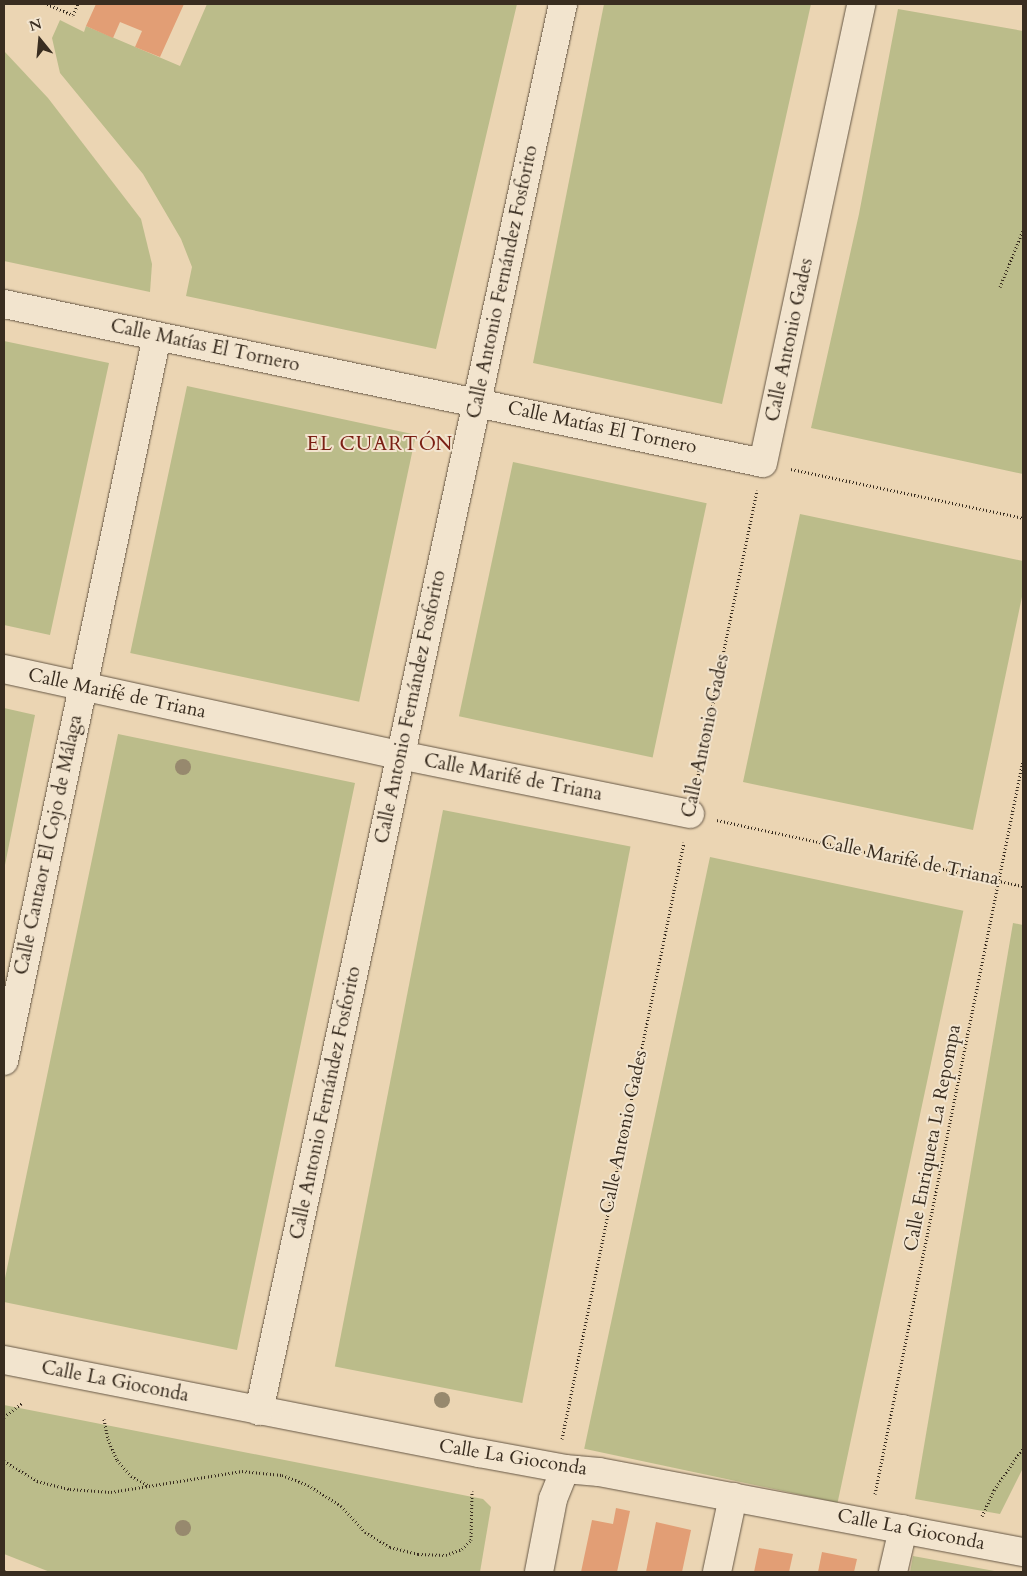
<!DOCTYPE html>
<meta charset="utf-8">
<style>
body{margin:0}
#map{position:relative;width:1027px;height:1576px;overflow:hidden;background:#ebd5b3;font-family:Cardo,serif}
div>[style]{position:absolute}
.green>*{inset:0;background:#bbbc8a;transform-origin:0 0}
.building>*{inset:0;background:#e29e75}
.path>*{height:3px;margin-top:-1.5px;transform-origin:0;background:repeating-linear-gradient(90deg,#392d20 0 1px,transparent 0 3.5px)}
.roads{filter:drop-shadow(0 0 1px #665745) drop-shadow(0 0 1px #665745)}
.minor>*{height:28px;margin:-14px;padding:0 14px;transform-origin:14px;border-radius:14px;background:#f2e4ce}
.trees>*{width:16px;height:16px;margin:-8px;border-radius:50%;background:#97896e}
span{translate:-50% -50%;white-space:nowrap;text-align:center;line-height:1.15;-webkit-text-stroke:4px #f2e4ce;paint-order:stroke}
.street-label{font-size:19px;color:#392d20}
.neighbourhood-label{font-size:20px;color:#7a1f14;letter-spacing:1px}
.frame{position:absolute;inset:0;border:5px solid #392d20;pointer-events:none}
.north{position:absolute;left:15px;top:15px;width:50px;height:50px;-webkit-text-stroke:4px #f2e4ce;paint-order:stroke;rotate:343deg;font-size:14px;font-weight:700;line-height:20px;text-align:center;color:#392d20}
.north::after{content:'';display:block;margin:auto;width:18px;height:22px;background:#392d20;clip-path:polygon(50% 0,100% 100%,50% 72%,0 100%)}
</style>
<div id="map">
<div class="green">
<div style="clip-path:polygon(207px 4px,517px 4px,436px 349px,186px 296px,192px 267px,181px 239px,143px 174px,60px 73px,52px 38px,60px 20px,84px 32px,86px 26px,180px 66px)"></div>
<div style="clip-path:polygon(604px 4px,811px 4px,722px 404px,533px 363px)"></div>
<div style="clip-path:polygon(898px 9px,1023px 31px,1023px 474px,811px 428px,859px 214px)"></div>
<div style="clip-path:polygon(4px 51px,48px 98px,141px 219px,152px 264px,150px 292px,4px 261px)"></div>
<div style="clip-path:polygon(4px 341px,109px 363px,50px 635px,4px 625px)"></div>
<div style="left:187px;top:386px;width:234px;height:273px;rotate:12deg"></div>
<div style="left:513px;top:462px;width:198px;height:260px;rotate:12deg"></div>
<div style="clip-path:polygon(800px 514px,1023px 561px,1023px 592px,973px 830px,743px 782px)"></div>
<div style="clip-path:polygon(4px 708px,35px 715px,4px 870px)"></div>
<div style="clip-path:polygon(118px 734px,355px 783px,237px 1350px,4px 1302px,4px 1283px)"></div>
<div style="left:443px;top:810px;width:191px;height:567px;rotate:11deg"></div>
<div style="left:710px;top:857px;width:259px;height:605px;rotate:12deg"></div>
<div style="clip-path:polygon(1013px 923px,1023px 925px,1023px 1468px,1000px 1514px,915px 1499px)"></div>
<div style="clip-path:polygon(4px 1405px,483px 1499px,491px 1507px,480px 1572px,50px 1572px,4px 1554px)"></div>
<div style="clip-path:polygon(913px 1556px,1000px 1572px,910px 1572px)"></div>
</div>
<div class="building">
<div style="clip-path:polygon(96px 4px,184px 4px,160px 57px,135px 47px,142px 31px,120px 22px,113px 38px,86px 26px)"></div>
<div style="clip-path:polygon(616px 1508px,630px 1511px,617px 1572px,581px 1572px,592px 1520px,613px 1524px)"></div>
<div style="clip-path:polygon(656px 1522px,691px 1530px,682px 1572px,646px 1572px)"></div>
<div style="clip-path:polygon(759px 1548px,793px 1554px,789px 1572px,754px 1572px)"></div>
<div style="clip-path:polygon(822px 1552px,857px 1559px,854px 1572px,818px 1572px)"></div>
</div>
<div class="path">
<div style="left:47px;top:4px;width:28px;rotate:23deg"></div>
<div style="left:73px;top:15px;width:12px;rotate:-66deg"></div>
<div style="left:1000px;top:287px;width:61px;rotate:-68deg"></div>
<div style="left:791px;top:469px;width:237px;rotate:11.9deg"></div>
<div style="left:696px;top:785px;width:301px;rotate:-78.3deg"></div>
<div style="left:717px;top:820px;width:313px;rotate:12.2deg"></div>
<div style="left:4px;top:1417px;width:23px;rotate:-38deg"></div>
<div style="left:104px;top:1419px;width:20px;rotate:79deg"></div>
<div style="left:108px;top:1439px;width:23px;rotate:67deg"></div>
<div style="left:117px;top:1460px;width:21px;rotate:49deg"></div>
<div style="left:131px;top:1476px;width:21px;rotate:29deg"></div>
<div style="left:562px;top:1439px;width:609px;rotate:-78.45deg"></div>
<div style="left:4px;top:1461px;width:39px;rotate:31deg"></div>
<div style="left:37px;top:1481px;width:34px;rotate:14deg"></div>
<div style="left:70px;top:1489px;width:41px;rotate:4.2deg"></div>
<div style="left:111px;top:1492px;width:133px;rotate:-9.1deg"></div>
<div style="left:242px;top:1471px;width:40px;rotate:5.7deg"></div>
<div style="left:282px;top:1475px;width:28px;rotate:21deg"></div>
<div style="left:308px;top:1485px;width:39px;rotate:32deg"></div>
<div style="left:341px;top:1506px;width:35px;rotate:47deg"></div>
<div style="left:365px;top:1532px;width:29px;rotate:31deg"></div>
<div style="left:390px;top:1547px;width:29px;rotate:14deg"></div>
<div style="left:418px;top:1554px;width:28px;rotate:2deg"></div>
<div style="left:446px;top:1555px;width:17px;rotate:-21deg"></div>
<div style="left:462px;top:1549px;width:13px;rotate:-45deg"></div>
<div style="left:471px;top:1540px;width:49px;rotate:-88.8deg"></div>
<div style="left:875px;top:1494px;width:749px;rotate:-78.6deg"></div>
<div style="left:982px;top:1516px;width:29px;rotate:-65deg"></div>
<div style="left:994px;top:1490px;width:51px;rotate:-55.4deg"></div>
<div style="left:4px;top:1571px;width:2px;rotate:27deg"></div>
</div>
<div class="roads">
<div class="minor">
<div style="left:4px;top:304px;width:775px;rotate:11.83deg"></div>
<div style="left:763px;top:463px;width:469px;rotate:-77.9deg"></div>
<div style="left:4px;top:669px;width:405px;rotate:12.3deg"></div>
<div style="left:400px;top:755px;width:296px;rotate:11.5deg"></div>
<div style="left:4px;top:1061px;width:741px;rotate:-78.08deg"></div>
<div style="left:4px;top:1360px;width:484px;rotate:11.1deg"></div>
<div style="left:479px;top:1453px;width:87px;rotate:10.5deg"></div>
<div style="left:565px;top:1469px;width:34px;rotate:5deg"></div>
<div style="left:599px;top:1472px;width:431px;rotate:10.7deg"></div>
<div style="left:259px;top:1411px;width:1439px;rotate:-77.81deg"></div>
<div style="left:539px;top:1572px;width:74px;rotate:-79.1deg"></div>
<div style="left:553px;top:1499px;width:32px;rotate:-68deg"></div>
<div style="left:717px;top:1572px;width:77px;rotate:-78deg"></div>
<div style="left:893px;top:1572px;width:44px;rotate:-76.9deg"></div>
</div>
</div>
<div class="trees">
<div style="left:183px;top:767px"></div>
<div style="left:442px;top:1400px"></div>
<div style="left:183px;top:1528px"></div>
</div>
<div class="street-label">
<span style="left:503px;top:282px;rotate:-78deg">Calle Antonio Fernández Fosforito</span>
<span style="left:790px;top:340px;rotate:-78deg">Calle Antonio Gades</span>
<span style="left:205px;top:346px;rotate:12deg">Calle Matías El Tornero</span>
<span style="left:602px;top:428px;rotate:12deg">Calle Matías El Tornero</span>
<span style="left:117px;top:694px;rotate:12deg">Calle Marifé de Triana</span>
<span style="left:411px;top:707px;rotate:-78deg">Calle Antonio Fernández Fosforito</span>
<span style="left:706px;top:736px;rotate:-78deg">Calle Antonio Gades</span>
<span style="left:513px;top:778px;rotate:11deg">Calle Marifé de Triana</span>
<span style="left:49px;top:845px;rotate:-78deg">Calle Cantaor El Cojo de Málaga</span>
<span style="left:910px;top:861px;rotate:12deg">Calle Marifé de Triana</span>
<span style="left:326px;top:1103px;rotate:-78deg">Calle Antonio Fernández Fosforito</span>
<span style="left:624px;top:1132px;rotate:-78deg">Calle Antonio Gades</span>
<span style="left:933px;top:1138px;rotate:-79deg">Calle Enriqueta La Repompa</span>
<span style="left:115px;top:1382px;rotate:11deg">Calle La Gioconda</span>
<span style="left:513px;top:1458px;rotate:9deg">Calle La Gioconda</span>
<span style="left:911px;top:1530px;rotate:11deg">Calle La Gioconda</span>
</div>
<div class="neighbourhood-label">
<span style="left:380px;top:443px">EL CUARTÓN</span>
</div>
<div class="frame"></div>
<div class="north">N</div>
</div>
